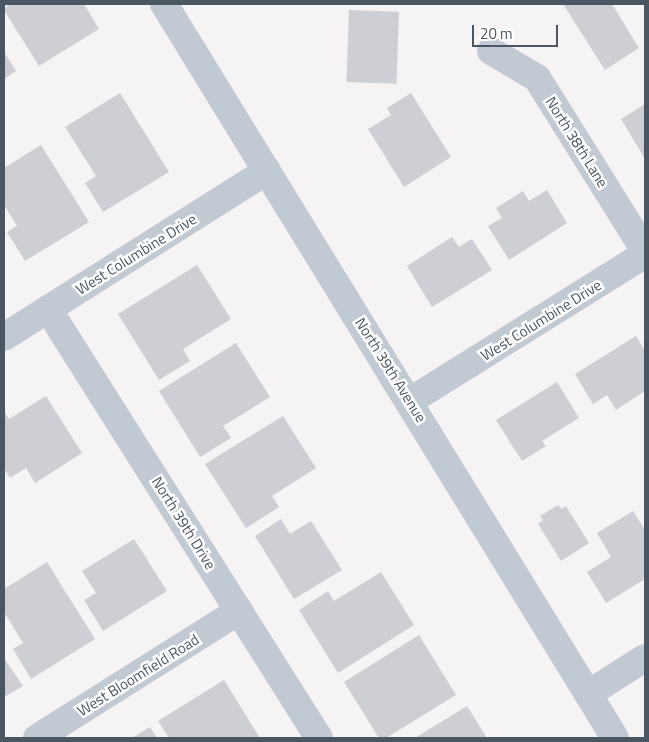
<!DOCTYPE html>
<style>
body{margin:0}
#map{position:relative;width:649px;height:742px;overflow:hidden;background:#f5f3f3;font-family:"Titillium Web",sans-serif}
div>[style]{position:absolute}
.building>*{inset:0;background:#cdcfd5;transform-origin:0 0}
.minor>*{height:28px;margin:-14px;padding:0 14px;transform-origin:14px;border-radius:14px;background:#c1cad2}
span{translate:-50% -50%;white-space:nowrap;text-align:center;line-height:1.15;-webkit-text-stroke:5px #fff;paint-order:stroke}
.street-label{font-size:15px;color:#4a5661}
.frame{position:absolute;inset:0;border:5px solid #4a5661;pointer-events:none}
.scale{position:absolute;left:472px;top:25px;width:86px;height:22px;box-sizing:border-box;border:2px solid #4a5661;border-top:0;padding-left:6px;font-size:15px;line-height:18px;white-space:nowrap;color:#4a5661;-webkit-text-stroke:4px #fff;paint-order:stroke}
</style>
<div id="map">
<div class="building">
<div style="clip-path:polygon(9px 4px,84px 4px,99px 29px,39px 66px,4px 10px)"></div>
<div style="clip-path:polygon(563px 4px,612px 4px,639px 48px,605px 70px)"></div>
<div style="left:349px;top:10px;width:50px;height:72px;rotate:2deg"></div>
<div style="clip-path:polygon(4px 52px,16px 71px,4px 79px)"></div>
<div style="clip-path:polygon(120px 93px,169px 172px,103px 212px,85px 183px,96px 176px,65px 127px)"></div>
<div style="clip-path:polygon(411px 93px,451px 157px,404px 187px,368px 129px,391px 115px,387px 108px)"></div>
<div style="clip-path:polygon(645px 104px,645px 159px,621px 119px)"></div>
<div style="clip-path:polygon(41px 145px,89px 222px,25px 261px,7px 232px,17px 226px,4px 205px,4px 168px)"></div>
<div style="clip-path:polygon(547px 190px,567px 223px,509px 260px,488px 226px,502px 218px,496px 208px,523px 191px,529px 201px)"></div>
<div style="clip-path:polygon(452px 237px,459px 247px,472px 239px,492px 270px,432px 307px,407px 266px)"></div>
<div style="clip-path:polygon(197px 265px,231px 319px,183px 349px,190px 361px,159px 380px,118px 314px)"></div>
<div style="clip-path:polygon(636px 336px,645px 351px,645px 391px,616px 410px,607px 395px,593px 404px,575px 374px)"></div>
<div style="clip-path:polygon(236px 343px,270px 397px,223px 426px,231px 438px,200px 457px,159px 391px)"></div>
<div style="clip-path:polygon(557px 382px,579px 418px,542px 441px,546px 446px,522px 461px,496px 420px)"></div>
<div style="clip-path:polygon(46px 396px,82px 453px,35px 483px,26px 468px,10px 478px,4px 468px,4px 411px,9px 419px)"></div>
<div style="clip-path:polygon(283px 416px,316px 468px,272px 496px,279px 507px,246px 528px,205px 464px)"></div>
<div style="clip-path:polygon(558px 505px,561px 509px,566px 506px,589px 543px,561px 561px,538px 524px,543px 520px,540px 516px)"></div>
<div style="clip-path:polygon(633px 511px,645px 530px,645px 579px,606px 603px,587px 572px,611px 557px,597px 533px)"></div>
<div style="clip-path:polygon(281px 519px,290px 534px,311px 521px,342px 570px,294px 599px,255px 536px)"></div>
<div style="clip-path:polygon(134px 539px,167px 591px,103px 631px,84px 600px,96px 593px,82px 571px)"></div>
<div style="clip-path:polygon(47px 562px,95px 639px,31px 679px,13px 649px,23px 643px,4px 612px,4px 589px)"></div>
<div style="clip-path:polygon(381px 572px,414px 625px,338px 673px,299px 610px,328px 591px,334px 601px)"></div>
<div style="clip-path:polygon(419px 635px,456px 695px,386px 738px,379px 738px,344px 682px)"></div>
<div style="clip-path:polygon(4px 658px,23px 686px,4px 697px)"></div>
<div style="clip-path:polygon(224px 680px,260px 738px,169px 738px,158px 721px)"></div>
<div style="clip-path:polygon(467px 706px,487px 738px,415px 738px)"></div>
<div style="clip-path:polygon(150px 727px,157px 738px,132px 738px)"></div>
</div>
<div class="minor">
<div style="left:164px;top:4px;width:861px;rotate:58.43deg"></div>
<div style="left:491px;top:51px;width:53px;rotate:30.4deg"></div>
<div style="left:537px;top:78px;width:204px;rotate:58deg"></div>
<div style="left:48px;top:309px;width:507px;rotate:57.72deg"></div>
<div style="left:4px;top:337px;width:311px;rotate:-32.3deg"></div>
<div style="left:410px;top:401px;width:277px;rotate:-32deg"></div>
<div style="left:588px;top:694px;width:67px;rotate:-32.3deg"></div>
<div style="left:37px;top:738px;width:239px;rotate:-32.2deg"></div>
</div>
<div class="street-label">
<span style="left:577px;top:142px;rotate:58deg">North 38th Lane</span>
<span style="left:136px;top:254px;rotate:-32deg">West Columbine Drive</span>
<span style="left:541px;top:320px;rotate:-32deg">West Columbine Drive</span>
<span style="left:391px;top:370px;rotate:58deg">North 39th Avenue</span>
<span style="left:184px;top:523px;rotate:58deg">North 39th Drive</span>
<span style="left:138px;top:675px;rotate:-32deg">West Bloomfield Road</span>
</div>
<div class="frame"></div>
<div class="scale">20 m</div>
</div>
